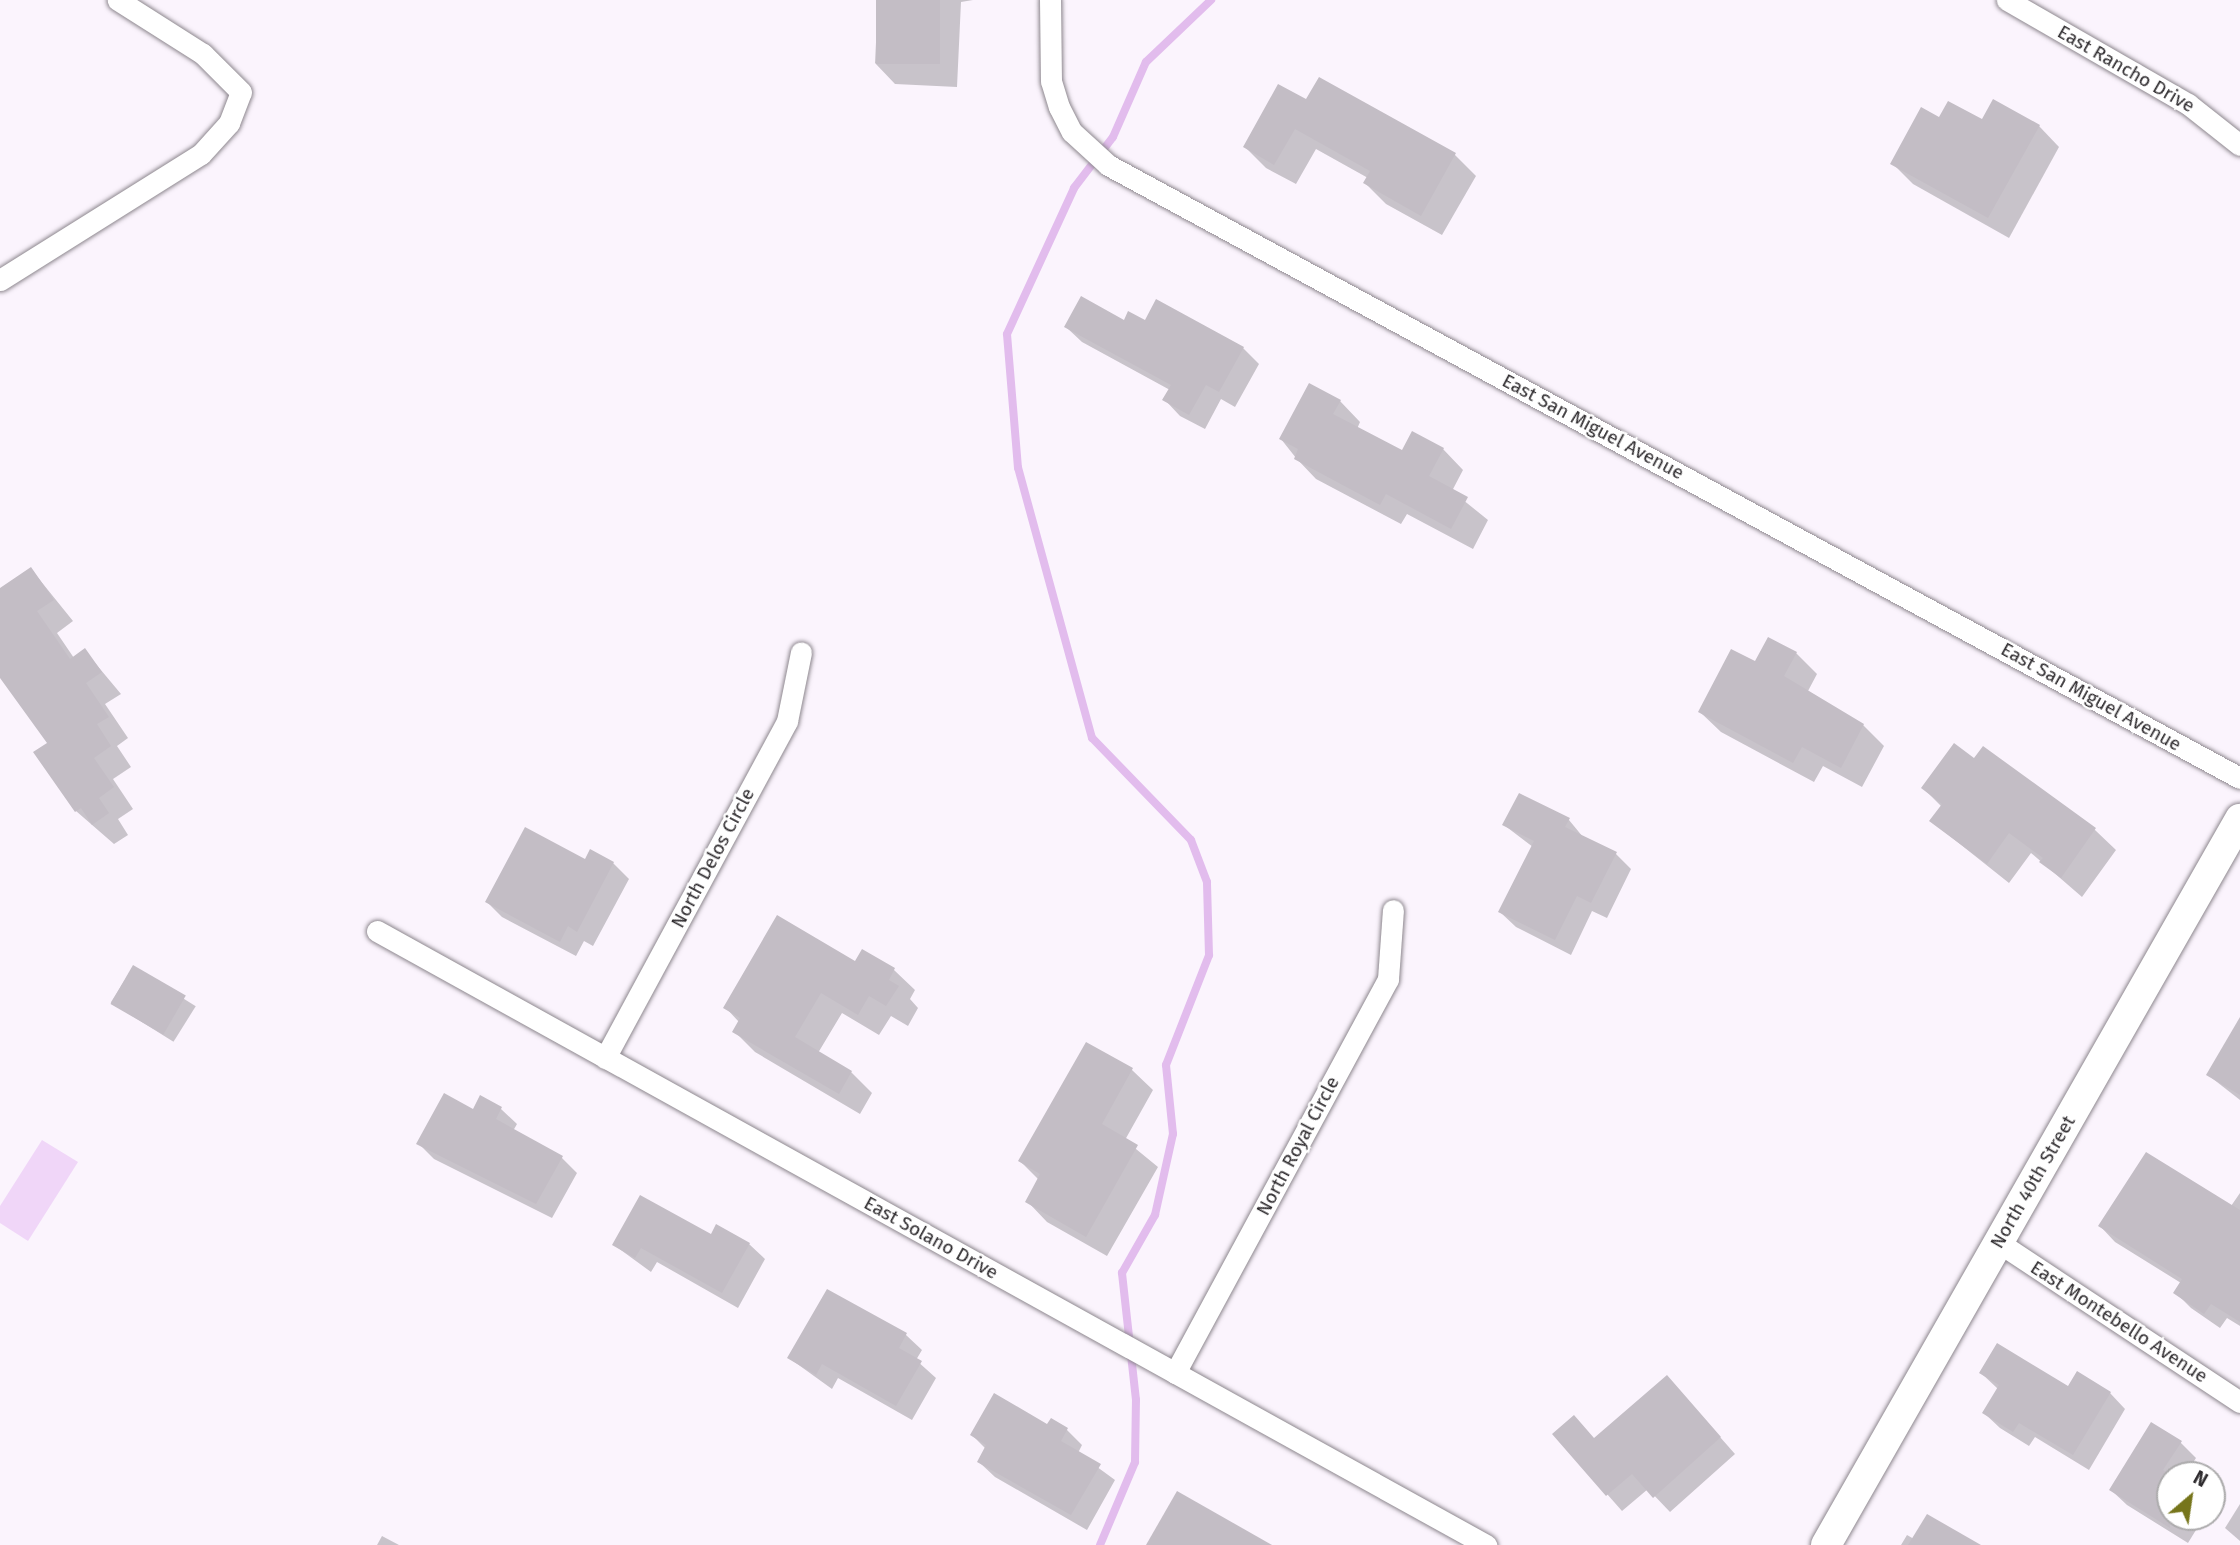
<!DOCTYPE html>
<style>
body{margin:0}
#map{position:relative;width:2240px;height:1545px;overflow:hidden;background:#fbf4fd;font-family:"Fira Sans",sans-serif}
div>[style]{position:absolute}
.green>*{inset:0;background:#f0d6f8}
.shadow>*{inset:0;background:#0003;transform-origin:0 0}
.stream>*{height:8px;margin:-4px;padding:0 4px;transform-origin:4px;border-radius:4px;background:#e2bced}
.building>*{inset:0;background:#c3bdc5;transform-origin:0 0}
.roads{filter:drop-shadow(0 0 2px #8d878e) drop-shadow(0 0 2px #8d878e)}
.street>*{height:21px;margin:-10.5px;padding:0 10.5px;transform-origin:10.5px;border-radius:10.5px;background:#fff}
.secondary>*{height:30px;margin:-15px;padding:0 15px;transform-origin:15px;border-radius:15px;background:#fff}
span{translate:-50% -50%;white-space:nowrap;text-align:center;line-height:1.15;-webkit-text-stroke:5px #fff;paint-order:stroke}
.street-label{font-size:19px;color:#2f2c2f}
.north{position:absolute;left:2156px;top:1461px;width:70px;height:70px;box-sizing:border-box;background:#fff;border:2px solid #acabac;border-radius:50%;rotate:29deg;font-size:19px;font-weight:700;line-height:28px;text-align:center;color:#2f2c2f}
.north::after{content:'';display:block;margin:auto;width:24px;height:32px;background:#76751b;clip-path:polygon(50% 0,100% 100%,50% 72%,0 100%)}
</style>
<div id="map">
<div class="green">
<div style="clip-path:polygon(42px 1140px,78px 1162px,28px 1241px,0 1223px,0 1206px)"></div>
</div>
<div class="shadow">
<div style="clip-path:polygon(878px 0,973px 0,961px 2px,957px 87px,895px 84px,875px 63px)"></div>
<div style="clip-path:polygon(1319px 79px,1455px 155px,1476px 176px,1442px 235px,1386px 204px,1365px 183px,1368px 178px,1316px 149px,1296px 184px,1266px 168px,1245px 147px,1307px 102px)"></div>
<div style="clip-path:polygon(1940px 120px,2039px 126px,2059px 147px,2009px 238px,1913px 184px,1893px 164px)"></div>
<div style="clip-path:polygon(1146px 323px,1243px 348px,1259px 364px,1235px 407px,1221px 399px,1205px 429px,1180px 416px,1165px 400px,1170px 390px,1082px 342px,1066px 327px)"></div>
<div style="clip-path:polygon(1340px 401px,1360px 422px,1357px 429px,1403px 453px,1443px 449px,1463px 470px,1452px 491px,1488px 520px,1473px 549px,1407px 514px,1401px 524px,1316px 479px,1296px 458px,1281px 439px)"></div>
<div style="clip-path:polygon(31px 569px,73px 621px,57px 633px,74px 658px,85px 651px,121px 694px,105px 704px,128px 738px,117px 746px,131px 767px,113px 779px,133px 809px,118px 819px,128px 835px,114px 844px,76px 811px,36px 752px,49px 743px,0 674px,0 590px)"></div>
<div style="clip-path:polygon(1796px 653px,1817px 674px,1808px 691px,1863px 725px,1884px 746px,1862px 787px,1823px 766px,1814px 782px,1721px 732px,1700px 712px)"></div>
<div style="clip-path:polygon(1983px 748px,2095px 830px,2116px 850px,2082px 897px,2031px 853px,2009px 883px,1931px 821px,1942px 807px,1923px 788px,1975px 760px)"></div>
<div style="clip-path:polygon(1569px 820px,1583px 837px,1616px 854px,1631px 869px,1607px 918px,1592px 911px,1571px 955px,1516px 927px,1500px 912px,1533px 847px,1504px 825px)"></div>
<div style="clip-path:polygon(585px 861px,613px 863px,629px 879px,593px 946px,584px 941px,576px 956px,502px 917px,487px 902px)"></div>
<div style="clip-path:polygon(863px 951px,894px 970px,915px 990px,910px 999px,918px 1008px,908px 1026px,891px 1016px,879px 1035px,842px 1013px,818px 1053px,851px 1072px,872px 1093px,860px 1114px,755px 1052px,734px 1031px,739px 1022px,725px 1007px,856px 963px)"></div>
<div style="left:133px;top:967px;width:74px;height:42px;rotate:32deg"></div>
<div style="clip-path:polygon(2240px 1021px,2240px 1100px,2208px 1075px)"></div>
<div style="clip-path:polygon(1087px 1044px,1132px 1070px,1153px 1090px,1125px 1140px,1158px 1167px,1107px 1256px,1047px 1222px,1027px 1201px,1039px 1180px,1020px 1161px)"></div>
<div style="clip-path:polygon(501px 1109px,517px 1124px,513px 1131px,562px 1158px,577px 1173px,552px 1218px,434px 1159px,418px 1143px,473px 1111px)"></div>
<div style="clip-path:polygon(2240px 1193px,2240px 1326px,2227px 1318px,2220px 1328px,2191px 1308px,2175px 1292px,2181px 1283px,2115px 1242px,2100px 1226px,2231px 1206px)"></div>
<div style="clip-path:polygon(711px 1236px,749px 1244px,765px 1259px,738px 1308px,657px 1262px,651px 1272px,614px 1245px)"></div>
<div style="clip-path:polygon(828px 1291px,906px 1335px,922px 1350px,916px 1360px,936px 1378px,912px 1420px,838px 1378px,832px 1389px,789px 1358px)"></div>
<div style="clip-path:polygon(1981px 1373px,2110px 1393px,2125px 1409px,2089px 1470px,2035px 1437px,2029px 1446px,2000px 1428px,1984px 1413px,1998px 1389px)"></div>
<div style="clip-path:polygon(1667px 1377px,1735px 1454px,1670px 1512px,1648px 1489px,1622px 1511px,1554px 1434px,1595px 1439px)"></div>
<div style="clip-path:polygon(1048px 1426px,1067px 1430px,1082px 1445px,1078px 1453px,1115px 1480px,1087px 1530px,995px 1477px,979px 1462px,986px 1449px,972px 1435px)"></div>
<div style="clip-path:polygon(2180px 1442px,2196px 1458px,2185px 1475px,2170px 1475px,2170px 1517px,2204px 1517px,2188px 1543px,2127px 1505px,2111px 1490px)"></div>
<div style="clip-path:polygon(2240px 1504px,2240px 1541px,2225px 1528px)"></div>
<div style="clip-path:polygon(1907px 1535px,1914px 1539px,1978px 1545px,1901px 1545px)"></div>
<div style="clip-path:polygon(382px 1536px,399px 1545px,377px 1545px)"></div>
</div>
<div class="stream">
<div style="left:1100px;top:1545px;width:90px;rotate:-67.1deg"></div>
<div style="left:1135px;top:1462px;width:62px;rotate:-89.1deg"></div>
<div style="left:1136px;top:1400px;width:128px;rotate:-96.3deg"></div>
<div style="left:1122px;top:1273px;width:67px;rotate:-60.4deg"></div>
<div style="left:1155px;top:1215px;width:83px;rotate:-77.5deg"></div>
<div style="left:1173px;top:1134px;width:69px;rotate:-95.8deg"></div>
<div style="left:1166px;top:1065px;width:118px;rotate:-68.6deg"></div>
<div style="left:1209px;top:955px;width:73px;rotate:-91.6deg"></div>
<div style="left:1207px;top:882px;width:45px;rotate:-110.9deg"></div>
<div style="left:1191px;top:840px;width:142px;rotate:-134.1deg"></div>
<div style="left:1092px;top:738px;width:280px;rotate:-105.3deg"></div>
<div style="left:1018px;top:468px;width:134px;rotate:-94.7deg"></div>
<div style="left:1007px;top:334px;width:161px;rotate:-65.3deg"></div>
<div style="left:1074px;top:188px;width:64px;rotate:-52.6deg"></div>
<div style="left:1113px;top:137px;width:82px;rotate:-66.3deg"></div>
<div style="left:1146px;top:62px;width:90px;rotate:-43.6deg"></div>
</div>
<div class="building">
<div style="left:876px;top:0;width:64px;height:64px"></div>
<div style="clip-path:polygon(1319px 77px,1456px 153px,1421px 216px,1363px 183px,1370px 171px,1295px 129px,1274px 165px,1243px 147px,1278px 84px,1306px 99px)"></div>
<div style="clip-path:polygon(1993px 99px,2040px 125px,1988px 218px,1890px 164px,1921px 107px,1939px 117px,1948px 101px,1982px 119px)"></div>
<div style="clip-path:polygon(1081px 296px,1124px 320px,1128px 311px,1145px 320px,1156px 299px,1244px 347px,1219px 392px,1206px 385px,1189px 415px,1162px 400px,1171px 385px,1064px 327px)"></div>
<div style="clip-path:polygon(1309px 383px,1341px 400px,1333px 414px,1402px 450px,1412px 431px,1444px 448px,1429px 476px,1468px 497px,1451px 529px,1386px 494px,1380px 505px,1294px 459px,1298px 449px,1279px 439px)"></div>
<div style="clip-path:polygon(31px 567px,54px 600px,37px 611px,70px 659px,85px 648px,102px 672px,86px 683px,109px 717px,97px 724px,111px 746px,94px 758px,114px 787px,99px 798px,109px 813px,92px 825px,81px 808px,75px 812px,33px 752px,47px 743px,0 678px,0 588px)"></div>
<div style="clip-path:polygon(1768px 637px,1797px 652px,1784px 676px,1864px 724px,1841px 768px,1802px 747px,1793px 763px,1698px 712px,1731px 649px,1755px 661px)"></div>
<div style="clip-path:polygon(1954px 743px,1974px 758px,1983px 746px,2096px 828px,2061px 878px,2039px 862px,2043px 858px,2009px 833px,1987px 864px,1929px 821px,1942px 804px,1921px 788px)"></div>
<div style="clip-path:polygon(1519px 793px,1570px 818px,1565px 827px,1617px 852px,1591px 903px,1577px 896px,1555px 940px,1498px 912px,1534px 841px,1502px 825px)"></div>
<div style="clip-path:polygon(525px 827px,585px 859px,590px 849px,614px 862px,577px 932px,568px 926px,560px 942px,485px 902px)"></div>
<div style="clip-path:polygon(777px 915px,855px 961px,862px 949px,895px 968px,889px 980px,899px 986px,886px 1006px,869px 996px,858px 1015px,821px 993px,795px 1037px,852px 1071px,839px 1094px,732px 1032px,740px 1018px,723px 1008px)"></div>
<div style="left:133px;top:965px;width:61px;height:45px;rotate:30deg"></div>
<div style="clip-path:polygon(2240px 1017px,2240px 1095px,2206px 1075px)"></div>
<div style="clip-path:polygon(1086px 1042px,1133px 1068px,1102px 1124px,1138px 1145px,1086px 1237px,1025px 1202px,1040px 1174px,1018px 1161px)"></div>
<div style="clip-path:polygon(444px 1093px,473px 1109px,480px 1095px,502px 1107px,496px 1119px,563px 1156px,536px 1204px,416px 1144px)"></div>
<div style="clip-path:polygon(2146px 1152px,2240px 1210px,2240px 1322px,2211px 1304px,2204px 1314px,2173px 1293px,2182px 1279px,2098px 1226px)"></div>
<div style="clip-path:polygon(640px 1195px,711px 1234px,716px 1224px,750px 1243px,722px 1293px,641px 1248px,635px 1258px,612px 1245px)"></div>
<div style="clip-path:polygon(827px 1289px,907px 1333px,899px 1348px,922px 1361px,896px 1406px,822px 1364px,816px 1375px,787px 1358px)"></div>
<div style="clip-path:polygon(1997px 1343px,2068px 1386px,2077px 1371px,2111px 1392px,2073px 1455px,2019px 1423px,2013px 1432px,1982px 1413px,1999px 1385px,1979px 1373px)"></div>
<div style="clip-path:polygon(1667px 1375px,1721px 1437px,1653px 1498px,1632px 1474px,1606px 1496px,1552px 1434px,1574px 1415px,1594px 1438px)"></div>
<div style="clip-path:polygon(994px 1393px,1047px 1424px,1051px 1418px,1068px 1428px,1061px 1441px,1101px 1464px,1071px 1515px,977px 1462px,986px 1445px,970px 1435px)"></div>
<div style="clip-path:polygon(2151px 1422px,2182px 1441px,2163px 1470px,2170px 1475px,2170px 1528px,2109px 1490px)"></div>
<div style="clip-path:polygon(1177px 1491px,1272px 1545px,1146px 1545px)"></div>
<div style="clip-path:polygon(1927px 1514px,1981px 1545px,1908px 1545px)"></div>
</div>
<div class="roads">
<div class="street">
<div style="left:1050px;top:0;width:81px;rotate:89.3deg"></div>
<div style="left:1051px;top:81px;width:27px;rotate:73deg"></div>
<div style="left:1059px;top:107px;width:28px;rotate:63deg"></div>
<div style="left:1072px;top:132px;width:49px;rotate:42.5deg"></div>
<div style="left:1108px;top:165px;width:1287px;rotate:28.44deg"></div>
<div style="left:2007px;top:0;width:209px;rotate:29.9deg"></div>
<div style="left:2188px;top:104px;width:66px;rotate:38.3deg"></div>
<div style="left:0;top:280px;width:237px;rotate:-32.1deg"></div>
<div style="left:201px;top:154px;width:42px;rotate:-47.9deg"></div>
<div style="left:229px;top:123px;width:33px;rotate:-69deg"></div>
<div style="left:241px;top:92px;width:54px;rotate:-135deg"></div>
<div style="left:203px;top:54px;width:101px;rotate:-147.6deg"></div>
<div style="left:377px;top:931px;width:1268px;rotate:28.97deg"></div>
<div style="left:605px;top:1058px;width:383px;rotate:-61.6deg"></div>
<div style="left:787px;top:721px;width:70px;rotate:-78.5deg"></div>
<div style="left:1998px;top:1242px;width:290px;rotate:33.5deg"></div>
<div style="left:1175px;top:1373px;width:448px;rotate:-61.6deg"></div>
<div style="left:1388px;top:979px;width:69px;rotate:-85.9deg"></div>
</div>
<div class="secondary">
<div style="left:1826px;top:1545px;width:836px;rotate:-60.31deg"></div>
</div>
</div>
<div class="street-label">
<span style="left:2126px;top:69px;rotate:30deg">East Rancho Drive</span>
<span style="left:1593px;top:427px;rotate:28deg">East San Miguel Avenue</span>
<span style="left:2091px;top:697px;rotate:29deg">East San Miguel Avenue</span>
<span style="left:713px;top:858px;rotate:-62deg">North Delos Circle</span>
<span style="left:1298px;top:1146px;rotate:-62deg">North Royal Circle</span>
<span style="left:2033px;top:1182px;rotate:-60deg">North 40th Street</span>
<span style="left:931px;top:1238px;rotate:29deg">East Solano Drive</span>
<span style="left:2119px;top:1322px;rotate:33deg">East Montebello Avenue</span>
</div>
<div class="north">N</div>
</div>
